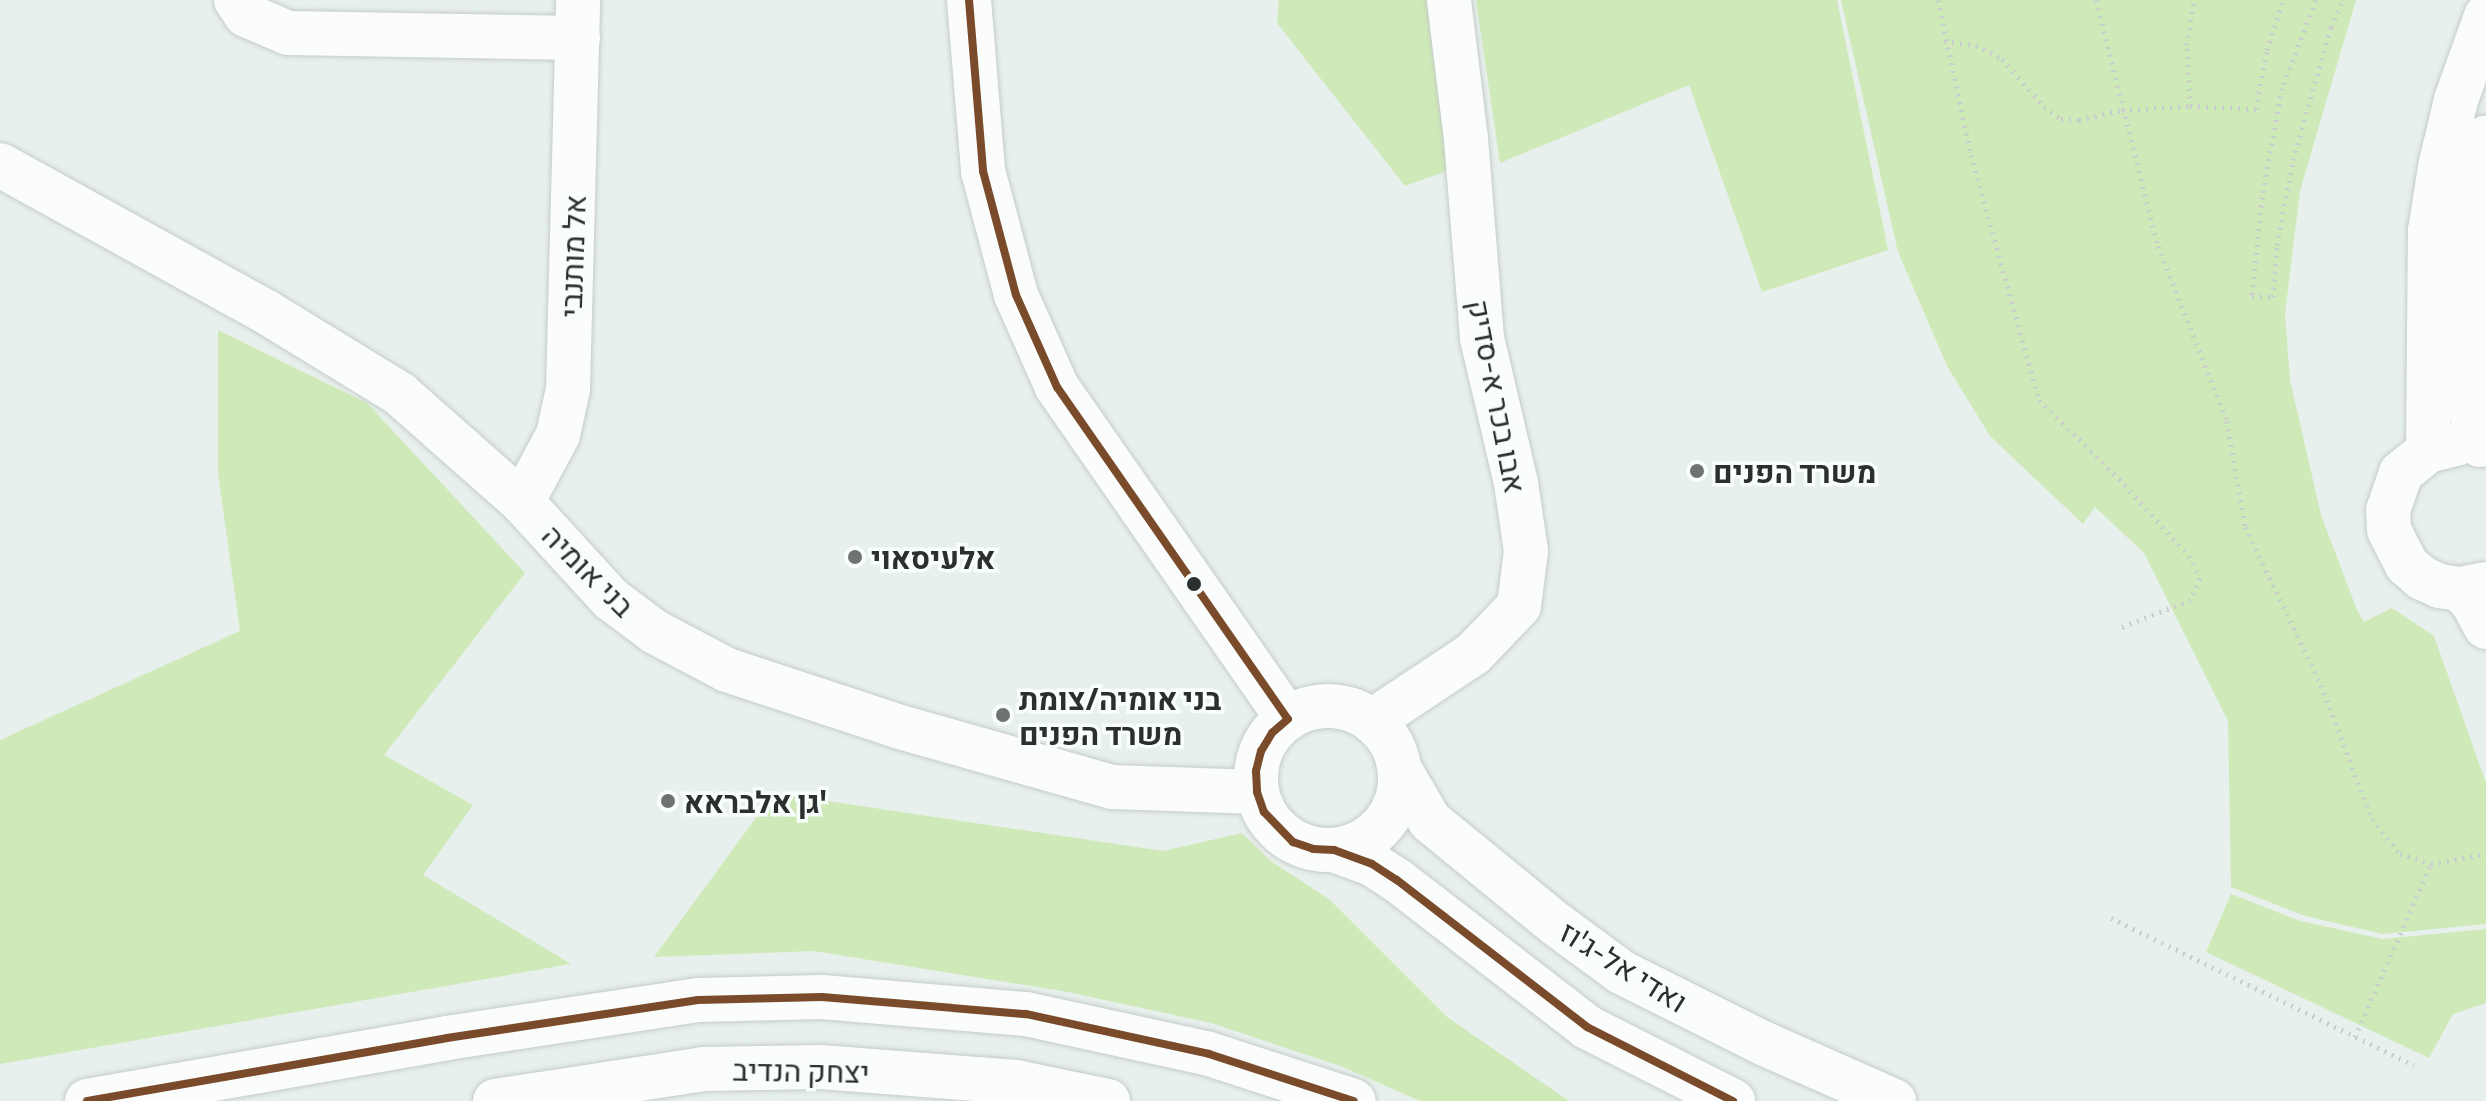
<!DOCTYPE html>
<meta charset="utf-8">
<style>
body{margin:0}
#map{position:relative;width:2486px;height:1101px;overflow:hidden;background:#e7f0ec;font-family:Commissioner,Heebo,sans-serif}
div>[style]{position:absolute}
.green>*{inset:0;background:#cfeab8}
.path>*{height:5px;margin-top:-2.5px;transform-origin:0;background:repeating-linear-gradient(90deg,#c9cdcb 0 2px,transparent 0 8px)}
.roads{filter:drop-shadow(0 0 2px #c5ccc9) drop-shadow(0 0 2px #c5ccc9)}
.minor>*{height:44px;margin:-22px;padding:0 22px;transform-origin:22px;border-radius:22px;background:#fbfdfc}
.major>*{height:44px;margin:-22px;padding:0 22px;transform-origin:22px;border-radius:22px;background:#fbfdfc}
.major>.ring{margin:-22px;padding:0;box-sizing:content-box;background:none;border:44px solid #fbfdfc;border-radius:50%}
.bus-1>*{height:8px;margin:-4px;padding:0 4px;transform-origin:4px;border-radius:4px;background:#7a4b2a}
.dots>*{width:22px;height:22px;translate:-50% -50%;box-sizing:border-box;border:4px solid #f8fefb;border-radius:50%}
span{translate:-50% -50%;white-space:nowrap;text-align:center;line-height:1.15;-webkit-text-stroke:7px #f8fefb;paint-order:stroke}
.street-label{font-size:30px;color:#29302d}
.poi-label{font-size:30px;color:#29302d;font-weight:700}
.left{translate:0 -50%;text-align:left}
</style>
<div id="map">
<div class="green">
<div style="clip-path:polygon(1279px 0,1433px 0,1458px 167px,1405px 186px,1277px 23px)"></div>
<div style="clip-path:polygon(1476px 0,1837px 0,1888px 250px,1762px 292px,1689px 85px,1500px 163px)"></div>
<div style="clip-path:polygon(1841px 0,2356px 0,2300px 191px,2285px 314px,2290px 380px,2321px 515px,2357px 610px,2364px 622px,2392px 608px,2434px 636px,2486px 783px,2486px 924px,2383px 934px,2305px 916px,2231px 887px,2228px 721px,2144px 553px,2095px 507px,2083px 524px,1990px 436px,1947px 366px,1898px 252px)"></div>
<div style="clip-path:polygon(218px 330px,367px 403px,525px 573px,384px 755px,473px 805px,423px 875px,571px 964px,0 1064px,0 740px,240px 631px,218px 473px)"></div>
<div style="clip-path:polygon(774px 793px,1163px 851px,1242px 833px,1272px 862px,1329px 899px,1447px 1017px,1569px 1101px,1420px 1101px,1343px 1067px,1211px 1023px,1068px 992px,814px 951px,654px 957px)"></div>
<div style="clip-path:polygon(2231px 894px,2300px 921px,2383px 939px,2486px 929px,2486px 1003px,2453px 1014px,2429px 1058px,2206px 952px)"></div>
</div>
<div class="path">
<div style="left:1938px;top:0;width:158px;rotate:78deg"></div>
<div style="left:1971px;top:155px;width:254px;rotate:74.5deg"></div>
<div style="left:2039px;top:400px;width:112px;rotate:44.6deg"></div>
<div style="left:2119px;top:479px;width:104px;rotate:47.7deg"></div>
<div style="left:2189px;top:556px;width:25px;rotate:63deg"></div>
<div style="left:2200px;top:578px;width:24px;rotate:112deg"></div>
<div style="left:2191px;top:600px;width:77px;rotate:158.7deg"></div>
<div style="left:2096px;top:0;width:254px;rotate:75.9deg"></div>
<div style="left:2158px;top:246px;width:188px;rotate:68.5deg"></div>
<div style="left:2227px;top:421px;width:108px;rotate:80.4deg"></div>
<div style="left:2245px;top:527px;width:175px;rotate:64.3deg"></div>
<div style="left:2321px;top:685px;width:143px;rotate:69.2deg"></div>
<div style="left:2372px;top:819px;width:45px;rotate:51.3deg"></div>
<div style="left:2400px;top:854px;width:33px;rotate:18deg"></div>
<div style="left:2431px;top:864px;width:56px;rotate:-10.3deg"></div>
<div style="left:2316px;top:0;width:94px;rotate:111.1deg"></div>
<div style="left:2282px;top:88px;width:111px;rotate:100.4deg"></div>
<div style="left:2262px;top:197px;width:100px;rotate:95.8deg"></div>
<div style="left:2252px;top:296px;width:21px;rotate:3deg"></div>
<div style="left:2273px;top:297px;width:52px;rotate:-85.6deg"></div>
<div style="left:2277px;top:245px;width:86px;rotate:-79.3deg"></div>
<div style="left:2293px;top:160px;width:138px;rotate:-74.1deg"></div>
<div style="left:2331px;top:27px;width:30px;rotate:-66deg"></div>
<div style="left:1944px;top:41px;width:32px;rotate:7deg"></div>
<div style="left:1976px;top:45px;width:30px;rotate:28deg"></div>
<div style="left:2002px;top:59px;width:64px;rotate:48.8deg"></div>
<div style="left:2044px;top:107px;width:21px;rotate:35deg"></div>
<div style="left:2061px;top:119px;width:18px;rotate:3deg"></div>
<div style="left:2079px;top:120px;width:44px;rotate:-13.1deg"></div>
<div style="left:2122px;top:110px;width:68px;rotate:-3.4deg"></div>
<div style="left:2190px;top:106px;width:66px;rotate:2.6deg"></div>
<div style="left:2256px;top:109px;width:60px;rotate:-79.4deg"></div>
<div style="left:2267px;top:50px;width:52px;rotate:-72.3deg"></div>
<div style="left:2190px;top:106px;width:61px;rotate:-92.8deg"></div>
<div style="left:2187px;top:45px;width:46px;rotate:-81.2deg"></div>
<div style="left:2111px;top:918px;width:337px;rotate:25.9deg"></div>
<div style="left:2355px;top:1037px;width:189px;rotate:-66.3deg"></div>
</div>
<div class="roads">
<div class="minor">
<div style="left:236px;top:0;width:18px;rotate:56deg"></div>
<div style="left:246px;top:15px;width:46px;rotate:23.2deg"></div>
<div style="left:288px;top:33px;width:290px;rotate:1deg"></div>
<div style="left:0;top:165px;width:306px;rotate:28.9deg"></div>
<div style="left:268px;top:313px;width:155px;rotate:31.5deg"></div>
<div style="left:400px;top:394px;width:163px;rotate:41.5deg"></div>
<div style="left:522px;top:502px;width:132px;rotate:47.5deg"></div>
<div style="left:611px;top:599px;width:55px;rotate:36.9deg"></div>
<div style="left:655px;top:632px;width:81px;rotate:27.8deg"></div>
<div style="left:727px;top:670px;width:182px;rotate:18.2deg"></div>
<div style="left:900px;top:727px;width:220px;rotate:15.8deg"></div>
<div style="left:1112px;top:787px;width:145px;rotate:2deg"></div>
<div style="left:2456px;top:444px;width:29px;rotate:166deg"></div>
<div style="left:2428px;top:451px;width:35px;rotate:141deg"></div>
<div style="left:2401px;top:473px;width:39px;rotate:109deg"></div>
<div style="left:2388px;top:510px;width:20px;rotate:87deg"></div>
<div style="left:2389px;top:530px;width:39px;rotate:63deg"></div>
<div style="left:2407px;top:565px;width:20px;rotate:41deg"></div>
<div style="left:2422px;top:578px;width:20px;rotate:24deg"></div>
<div style="left:2440px;top:586px;width:20px;rotate:9deg"></div>
<div style="left:2460px;top:589px;width:26px;rotate:-11deg"></div>
<div style="left:2480px;top:445px;width:60px;rotate:-105.4deg"></div>
<div style="left:2464px;top:387px;width:117px;rotate:-90deg"></div>
<div style="left:2464px;top:270px;width:68px;rotate:-83.3deg"></div>
<div style="left:2472px;top:202px;width:66px;rotate:-77.8deg"></div>
<div style="left:2428px;top:451px;width:220px;rotate:-89.5deg"></div>
<div style="left:2430px;top:231px;width:65px;rotate:-81.1deg"></div>
<div style="left:2440px;top:167px;width:69px;rotate:-76.6deg"></div>
<div style="left:2456px;top:100px;width:89px;rotate:-70.3deg"></div>
<div style="left:522px;top:502px;width:76px;rotate:-61.8deg"></div>
<div style="left:558px;top:435px;width:47px;rotate:-77.7deg"></div>
<div style="left:568px;top:389px;width:389px;rotate:-88.5deg"></div>
<div style="left:2460px;top:589px;width:19px;rotate:47deg"></div>
<div style="left:2473px;top:603px;width:27px;rotate:62deg"></div>
<div style="left:1372px;top:721px;width:121px;rotate:-33.6deg"></div>
<div style="left:1473px;top:654px;width:66px;rotate:-46.2deg"></div>
<div style="left:1519px;top:606px;width:55px;rotate:-82.7deg"></div>
<div style="left:1526px;top:551px;width:69px;rotate:-98.4deg"></div>
<div style="left:1516px;top:483px;width:149px;rotate:-103.2deg"></div>
<div style="left:1482px;top:338px;width:200px;rotate:-94.6deg"></div>
<div style="left:1466px;top:139px;width:140px;rotate:-97deg"></div>
</div>
<div class="major">
<div style="left:969px;top:0;width:172px;rotate:85.3deg"></div>
<div style="left:983px;top:171px;width:128px;rotate:75.1deg"></div>
<div style="left:1016px;top:295px;width:101px;rotate:66deg"></div>
<div style="left:1057px;top:387px;width:404px;rotate:55.2deg"></div>
<div class="ring" style="left:1256px;top:706px;width:100px;height:100px"></div>
<div style="left:1400px;top:770px;width:59px;rotate:59.5deg"></div>
<div style="left:1430px;top:821px;width:163px;rotate:39.3deg"></div>
<div style="left:1556px;top:924px;width:81px;rotate:36.4deg"></div>
<div style="left:1621px;top:972px;width:161px;rotate:26.6deg"></div>
<div style="left:1765px;top:1044px;width:141px;rotate:23.8deg"></div>
<div style="left:1334px;top:850px;width:40px;rotate:20.2deg"></div>
<div style="left:1372px;top:864px;width:30px;rotate:33deg"></div>
<div style="left:1397px;top:880px;width:240px;rotate:37.7deg"></div>
<div style="left:1587px;top:1027px;width:164px;rotate:26.9deg"></div>
<div style="left:87px;top:1101px;width:365px;rotate:-9.9deg"></div>
<div style="left:447px;top:1038px;width:254px;rotate:-8.6deg"></div>
<div style="left:698px;top:1000px;width:124px;rotate:-1.4deg"></div>
<div style="left:822px;top:997px;width:205px;rotate:4.8deg"></div>
<div style="left:1026px;top:1014px;width:187px;rotate:12.3deg"></div>
<div style="left:1209px;top:1054px;width:152px;rotate:18deg"></div>
<div style="left:495px;top:1101px;width:210px;rotate:-8.7deg"></div>
<div style="left:703px;top:1069px;width:118px;rotate:-1deg"></div>
<div style="left:821px;top:1067px;width:196px;rotate:4.4deg"></div>
<div style="left:1016px;top:1082px;width:94px;rotate:11.7deg"></div>
</div>
</div>
<div class="bus-1">
<div style="left:969px;top:0;width:172px;rotate:85.3deg"></div>
<div style="left:983px;top:171px;width:128px;rotate:75.1deg"></div>
<div style="left:1016px;top:295px;width:101px;rotate:66deg"></div>
<div style="left:1057px;top:387px;width:404px;rotate:55.2deg"></div>
<div style="left:1288px;top:719px;width:21px;rotate:139deg"></div>
<div style="left:1272px;top:733px;width:21px;rotate:121deg"></div>
<div style="left:1261px;top:751px;width:21px;rotate:104deg"></div>
<div style="left:1256px;top:771px;width:21px;rotate:87deg"></div>
<div style="left:1257px;top:792px;width:21px;rotate:71deg"></div>
<div style="left:1264px;top:812px;width:42px;rotate:46deg"></div>
<div style="left:1293px;top:842px;width:21px;rotate:19deg"></div>
<div style="left:1313px;top:849px;width:21px;rotate:3deg"></div>
<div style="left:1334px;top:850px;width:40px;rotate:20.2deg"></div>
<div style="left:1372px;top:864px;width:30px;rotate:33deg"></div>
<div style="left:1397px;top:880px;width:240px;rotate:37.7deg"></div>
<div style="left:1587px;top:1027px;width:164px;rotate:26.9deg"></div>
<div style="left:87px;top:1101px;width:365px;rotate:-9.9deg"></div>
<div style="left:447px;top:1038px;width:254px;rotate:-8.6deg"></div>
<div style="left:698px;top:1000px;width:124px;rotate:-1.4deg"></div>
<div style="left:822px;top:997px;width:205px;rotate:4.8deg"></div>
<div style="left:1026px;top:1014px;width:187px;rotate:12.3deg"></div>
<div style="left:1209px;top:1054px;width:152px;rotate:18deg"></div>
</div>
<div class="dots">
<div style="left:1697px;top:471px;background:#6c7370"></div>
<div style="left:855px;top:557px;background:#6c7370"></div>
<div style="left:1194px;top:584px;background:#29302d"></div>
<div style="left:1003px;top:715px;background:#6c7370"></div>
<div style="left:668px;top:801px;background:#6c7370"></div>
</div>
<div class="street-label">
<span style="left:572px;top:256px;rotate:-88deg">אל מותנבי</span>
<span style="left:1498px;top:396px;rotate:79deg">אבו בכר א-סדיק</span>
<span style="left:589px;top:570px;rotate:45deg">בני אומיה</span>
<span style="left:1624px;top:966px;rotate:32deg">ואדי אל-ג'וז</span>
<span style="left:801px;top:1070px;rotate:1deg">יצחק הנדיב</span>
</div>
<div class="poi-label">
<span class="left" style="left:1713px;top:471px">משרד הפנים</span>
<span class="left" style="left:871px;top:557px">אלעיסאוי</span>
<span class="left" style="left:1019px;top:715px">בני אומיה/צומת<br>משרד הפנים</span>
<span class="left" style="left:684px;top:801px">גן אלבראא'</span>
</div>
</div>
